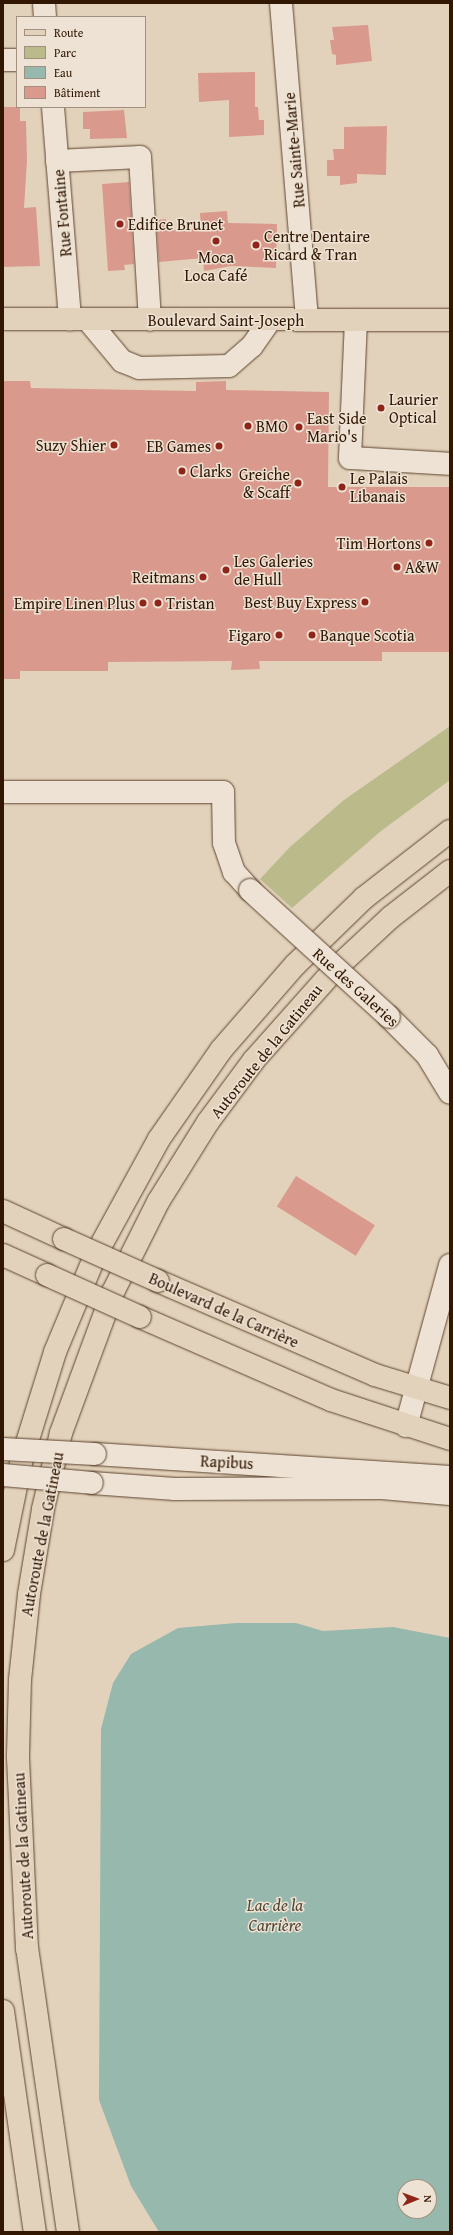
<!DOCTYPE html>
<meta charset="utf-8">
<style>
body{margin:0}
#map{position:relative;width:453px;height:2235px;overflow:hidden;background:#e3d2bb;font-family:"Gentium Book Plus",serif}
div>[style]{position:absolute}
.green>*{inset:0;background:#baba8b}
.water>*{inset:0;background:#96b8ad}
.building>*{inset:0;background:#da998d;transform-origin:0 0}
.roads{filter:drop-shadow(0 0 1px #5e4530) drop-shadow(0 0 1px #5e4530)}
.minor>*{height:22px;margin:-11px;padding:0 11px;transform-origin:11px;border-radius:11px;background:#ede2d3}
.major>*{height:22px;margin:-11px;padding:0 11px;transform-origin:11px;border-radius:11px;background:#e3d2bb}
.highway>*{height:22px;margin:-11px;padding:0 11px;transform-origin:11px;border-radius:11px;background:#e3d2bb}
.bridges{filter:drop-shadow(0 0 1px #5e4530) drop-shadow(0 0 1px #5e4530)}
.minor-bridge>*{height:22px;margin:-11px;padding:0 11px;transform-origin:11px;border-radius:11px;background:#ede2d3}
.major-bridge>*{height:22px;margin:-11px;padding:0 11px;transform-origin:11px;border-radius:11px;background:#e3d2bb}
.dots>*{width:11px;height:11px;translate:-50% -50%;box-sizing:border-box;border:2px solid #ede2d3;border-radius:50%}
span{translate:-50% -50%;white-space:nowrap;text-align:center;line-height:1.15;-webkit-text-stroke:3px #ede2d3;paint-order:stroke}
.street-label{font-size:16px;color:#311602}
.poi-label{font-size:16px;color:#311602}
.left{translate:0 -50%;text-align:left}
.right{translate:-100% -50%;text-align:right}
.water-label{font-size:17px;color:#4f4735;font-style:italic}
.frame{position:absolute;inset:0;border:4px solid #311602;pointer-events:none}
.legend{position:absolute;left:16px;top:16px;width:130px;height:92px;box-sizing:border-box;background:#ede2d3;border:1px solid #a2907f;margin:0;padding:5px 7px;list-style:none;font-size:12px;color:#311602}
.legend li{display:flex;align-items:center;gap:8px;height:20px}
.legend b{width:20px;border:1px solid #a2907f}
.north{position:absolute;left:397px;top:2179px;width:40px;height:40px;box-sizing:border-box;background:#ede2d3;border:1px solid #a2907f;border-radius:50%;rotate:89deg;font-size:11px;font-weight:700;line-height:16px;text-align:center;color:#311602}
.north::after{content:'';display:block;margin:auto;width:14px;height:18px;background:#8f2418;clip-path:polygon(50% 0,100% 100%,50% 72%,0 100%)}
</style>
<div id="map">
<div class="green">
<div style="clip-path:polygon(450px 726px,450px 780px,381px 831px,292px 908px,260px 879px,290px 847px,344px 800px)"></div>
</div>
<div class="water">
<div style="clip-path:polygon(evenodd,236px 1623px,296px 1623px,323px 1631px,393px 1627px,450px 1638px,450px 2232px,159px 2232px,131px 2186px,99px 2100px,101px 1729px,113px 1683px,131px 1654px,178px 1628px,236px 1623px,405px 2187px,429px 2187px,429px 2211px,405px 2211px,405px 2187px)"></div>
</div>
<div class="building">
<div style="clip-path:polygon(368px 25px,372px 61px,336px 65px,336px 55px,332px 54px,330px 40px,334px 40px,332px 27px)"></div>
<div style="clip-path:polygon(255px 72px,255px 107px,258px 107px,259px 120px,264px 120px,264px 135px,229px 137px,229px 100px,199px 102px,198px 73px)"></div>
<div style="clip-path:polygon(3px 107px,20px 107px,20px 121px,26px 121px,27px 160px,24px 208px,36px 207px,40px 266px,3px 267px)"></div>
<div style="clip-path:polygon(124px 110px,127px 138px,90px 139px,90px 129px,83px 129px,83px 112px)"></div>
<div style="clip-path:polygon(387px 126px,386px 175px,357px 174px,357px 183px,340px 185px,340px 176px,327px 176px,327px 160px,334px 160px,333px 149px,344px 149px,344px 127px)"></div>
<div style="clip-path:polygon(129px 182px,134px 264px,124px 265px,125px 270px,108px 271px,102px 184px)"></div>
<div style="clip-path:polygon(227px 211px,228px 223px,277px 224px,276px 268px,231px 266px,204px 271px,203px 258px,159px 262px,156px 220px,166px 219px,167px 231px,201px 228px,200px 213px)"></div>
<div style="clip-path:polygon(3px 381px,30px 381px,31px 388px,196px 391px,196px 382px,226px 381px,226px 390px,329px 392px,328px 487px,450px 487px,450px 652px,382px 652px,382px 661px,259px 661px,260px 669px,231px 670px,232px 661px,108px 662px,108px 671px,20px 671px,20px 679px,3px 679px)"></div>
<div style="left:296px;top:1176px;width:93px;height:36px;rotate:32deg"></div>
</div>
<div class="roads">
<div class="minor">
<div style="left:44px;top:3px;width:14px;rotate:86deg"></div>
<div style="left:281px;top:3px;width:318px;rotate:85.3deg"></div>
<div style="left:3px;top:60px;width:14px"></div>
<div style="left:53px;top:107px;width:213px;rotate:85.4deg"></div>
<div style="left:57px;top:161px;width:83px;rotate:-2.8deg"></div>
<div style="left:140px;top:157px;width:163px;rotate:86.5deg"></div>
<div style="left:87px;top:319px;width:55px;rotate:50.2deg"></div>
<div style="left:122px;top:361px;width:18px;rotate:22deg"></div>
<div style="left:139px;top:368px;width:90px;rotate:-1.3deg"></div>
<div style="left:229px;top:366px;width:30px;rotate:-41deg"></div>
<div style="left:252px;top:346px;width:32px;rotate:-55deg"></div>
<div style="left:356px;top:320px;width:138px;rotate:92.5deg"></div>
<div style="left:350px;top:458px;width:100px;rotate:3.4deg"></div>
<div style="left:3px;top:792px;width:220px"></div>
<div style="left:223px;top:792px;width:51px;rotate:88.9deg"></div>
<div style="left:224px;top:843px;width:31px;rotate:71deg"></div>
<div style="left:234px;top:872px;width:24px;rotate:48deg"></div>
<div style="left:389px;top:1017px;width:54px;rotate:45deg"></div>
<div style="left:427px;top:1055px;width:44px;rotate:58.8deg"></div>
<div style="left:406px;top:1426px;width:167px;rotate:-74.7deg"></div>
<div style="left:95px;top:1454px;width:356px;rotate:3.7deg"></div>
<div style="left:92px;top:1483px;width:83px;rotate:4.1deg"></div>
<div style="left:175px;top:1489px;width:207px;rotate:-0.3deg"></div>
<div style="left:382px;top:1488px;width:68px;rotate:5deg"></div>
</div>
<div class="major">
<div style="left:3px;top:319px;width:447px;rotate:0.1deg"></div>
<div style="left:3px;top:1211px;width:67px;rotate:24.7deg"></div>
<div style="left:3px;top:1255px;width:48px;rotate:24.4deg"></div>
<div style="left:158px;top:1281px;width:236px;rotate:23.4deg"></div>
<div style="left:375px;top:1375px;width:78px;rotate:17deg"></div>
<div style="left:140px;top:1317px;width:208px;rotate:23.5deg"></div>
<div style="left:331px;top:1400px;width:125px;rotate:18.1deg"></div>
</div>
<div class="highway">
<div style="left:3px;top:1550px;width:90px;rotate:-78.4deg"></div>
<div style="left:21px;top:1462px;width:115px;rotate:-72.8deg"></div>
<div style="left:55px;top:1352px;width:104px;rotate:-67.4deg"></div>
<div style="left:95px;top:1256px;width:133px;rotate:-61.3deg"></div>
<div style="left:159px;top:1139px;width:108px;rotate:-55.1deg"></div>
<div style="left:221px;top:1050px;width:113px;rotate:-49deg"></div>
<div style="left:295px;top:965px;width:96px;rotate:-44.2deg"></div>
<div style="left:364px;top:898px;width:109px;rotate:-37.9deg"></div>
<div style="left:3px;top:2011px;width:223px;rotate:81.8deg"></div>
<div style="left:68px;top:2232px;width:286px;rotate:-98.2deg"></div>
<div style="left:27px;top:1949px;width:194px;rotate:-92.7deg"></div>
<div style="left:18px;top:1755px;width:75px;rotate:-88.5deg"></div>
<div style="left:20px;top:1680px;width:86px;rotate:-84deg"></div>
<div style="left:29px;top:1594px;width:86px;rotate:-80.6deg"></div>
<div style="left:43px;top:1509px;width:78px;rotate:-76.7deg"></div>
<div style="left:61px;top:1433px;width:150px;rotate:-69.8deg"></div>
<div style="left:113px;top:1292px;width:101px;rotate:-63.4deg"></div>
<div style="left:158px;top:1202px;width:94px;rotate:-58deg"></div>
<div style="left:208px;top:1122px;width:77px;rotate:-53.4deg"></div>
<div style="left:254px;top:1060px;width:122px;rotate:-48.3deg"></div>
<div style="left:335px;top:969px;width:76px;rotate:-42.9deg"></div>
<div style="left:391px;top:917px;width:75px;rotate:-37.9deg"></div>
</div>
</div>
<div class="bridges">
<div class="minor-bridge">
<div style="left:250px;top:890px;width:188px;rotate:42.4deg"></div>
<div style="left:3px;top:1449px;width:92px;rotate:3.1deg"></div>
<div style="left:3px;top:1475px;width:89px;rotate:5.1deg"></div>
</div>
<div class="major-bridge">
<div style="left:64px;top:1239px;width:103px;rotate:24.1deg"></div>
<div style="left:47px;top:1275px;width:102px;rotate:24.3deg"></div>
</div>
</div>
<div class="dots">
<div style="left:120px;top:224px;background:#8f2418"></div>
<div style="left:216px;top:241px;background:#8f2418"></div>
<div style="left:256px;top:245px;background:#8f2418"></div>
<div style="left:381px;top:408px;background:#8f2418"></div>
<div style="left:248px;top:426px;background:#8f2418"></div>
<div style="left:299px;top:427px;background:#8f2418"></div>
<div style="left:114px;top:445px;background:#8f2418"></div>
<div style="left:219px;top:446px;background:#8f2418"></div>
<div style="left:182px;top:471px;background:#8f2418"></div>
<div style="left:298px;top:483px;background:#8f2418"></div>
<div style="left:342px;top:487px;background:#8f2418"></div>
<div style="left:429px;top:543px;background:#8f2418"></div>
<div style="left:397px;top:567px;background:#8f2418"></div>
<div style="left:226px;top:570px;background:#8f2418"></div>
<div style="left:203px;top:577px;background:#8f2418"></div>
<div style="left:365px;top:602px;background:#8f2418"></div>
<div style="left:143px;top:603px;background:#8f2418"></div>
<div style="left:158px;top:603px;background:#8f2418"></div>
<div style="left:279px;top:635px;background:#8f2418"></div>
<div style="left:312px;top:635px;background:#8f2418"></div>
</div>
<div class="street-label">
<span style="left:294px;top:150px;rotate:-95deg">Rue Sainte-Marie</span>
<span style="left:62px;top:213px;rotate:-95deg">Rue Fontaine</span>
<span style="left:226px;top:320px">Boulevard Saint-Joseph</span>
<span style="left:356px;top:987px;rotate:42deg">Rue des Galeries</span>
<span style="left:266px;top:1051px;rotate:-51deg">Autoroute de la Gatineau</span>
<span style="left:224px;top:1310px;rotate:24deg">Boulevard de la Carrière</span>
<span style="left:227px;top:1462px;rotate:3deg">Rapibus</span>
<span style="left:42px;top:1534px;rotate:-79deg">Autoroute de la Gatineau</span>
<span style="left:23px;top:1856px;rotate:-93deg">Autoroute de la Gatineau</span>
</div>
<div class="poi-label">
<span class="left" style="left:128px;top:224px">Edifice Brunet</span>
<span class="left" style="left:264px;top:245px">Centre Dentaire<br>Ricard &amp; Tran</span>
<span style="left:216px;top:266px">Moca<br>Loca Café</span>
<span class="left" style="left:389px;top:408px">Laurier<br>Optical</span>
<span class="left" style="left:307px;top:427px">East Side<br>Mario's</span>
<span class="left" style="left:256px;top:426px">BMO</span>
<span class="right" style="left:106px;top:445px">Suzy Shier</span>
<span class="right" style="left:211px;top:446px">EB Games</span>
<span class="left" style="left:190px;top:471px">Clarks</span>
<span class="right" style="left:290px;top:483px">Greiche<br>&amp; Scaff</span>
<span class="left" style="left:350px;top:487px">Le Palais<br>Libanais</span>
<span class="right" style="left:421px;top:543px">Tim Hortons</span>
<span class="left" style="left:234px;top:570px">Les Galeries<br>de Hull</span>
<span class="left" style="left:405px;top:567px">A&amp;W</span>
<span class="right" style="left:195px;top:577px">Reitmans</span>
<span class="right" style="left:357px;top:602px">Best Buy Express</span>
<span class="right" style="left:135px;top:603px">Empire Linen Plus</span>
<span class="left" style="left:166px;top:603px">Tristan</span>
<span class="right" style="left:271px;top:635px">Figaro</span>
<span class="left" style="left:320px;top:635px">Banque Scotia</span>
</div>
<div class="water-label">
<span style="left:275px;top:1915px">Lac de la<br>Carrière</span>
</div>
<div class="frame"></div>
<ul class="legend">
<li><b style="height:5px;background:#e3d2bb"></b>Route</li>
<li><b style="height:11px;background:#baba8b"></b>Parc</li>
<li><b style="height:11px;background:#96b8ad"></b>Eau</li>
<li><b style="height:11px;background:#da998d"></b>Bâtiment</li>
</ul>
<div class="north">N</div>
</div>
